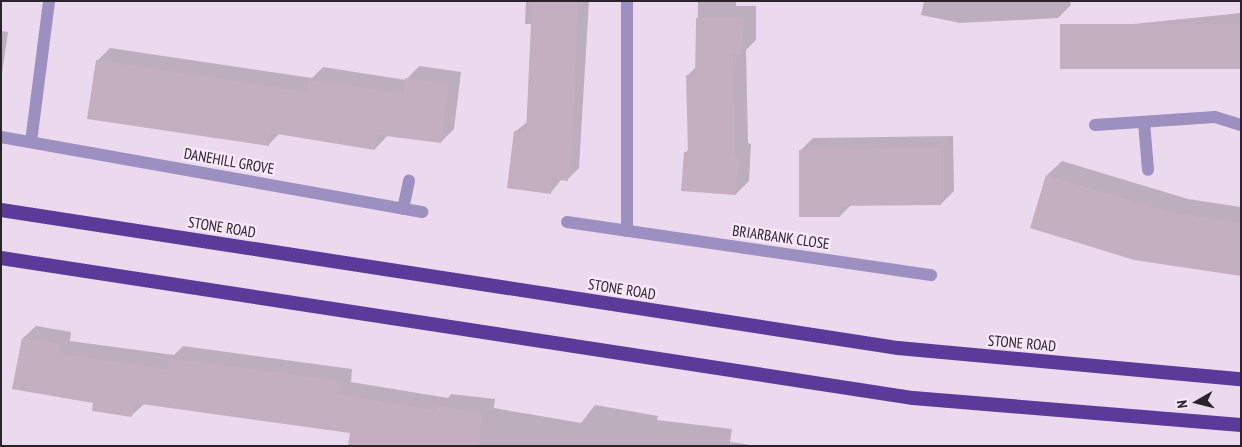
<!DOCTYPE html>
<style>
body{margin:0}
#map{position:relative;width:1242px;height:447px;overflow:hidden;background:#ebdaed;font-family:"PT Sans Narrow",sans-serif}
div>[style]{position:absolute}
.shadow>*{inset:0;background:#0003}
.building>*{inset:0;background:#c3afbf;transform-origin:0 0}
.service>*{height:12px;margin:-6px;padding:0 6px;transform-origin:6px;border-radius:6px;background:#9c90c1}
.minor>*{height:12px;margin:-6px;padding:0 6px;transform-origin:6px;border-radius:6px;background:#9c90c1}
.trunk>*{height:14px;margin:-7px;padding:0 7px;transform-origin:7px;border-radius:7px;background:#5c3a9a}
span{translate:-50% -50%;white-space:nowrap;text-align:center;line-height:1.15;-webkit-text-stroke:4.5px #f9e7fb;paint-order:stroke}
.street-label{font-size:15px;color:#29232a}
.frame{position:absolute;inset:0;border:2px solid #29232a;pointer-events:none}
.north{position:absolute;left:1172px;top:377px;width:50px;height:50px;-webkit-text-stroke:4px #f9e7fb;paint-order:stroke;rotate:262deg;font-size:14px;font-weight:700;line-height:20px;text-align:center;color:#29232a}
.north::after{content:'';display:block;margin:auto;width:18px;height:22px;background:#29232a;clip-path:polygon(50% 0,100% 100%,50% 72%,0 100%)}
</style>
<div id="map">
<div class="shadow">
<div style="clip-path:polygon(526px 1px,589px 1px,579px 168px,568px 179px,562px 179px,551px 192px,515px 132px,528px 121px,532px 24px,525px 24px)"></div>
<div style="clip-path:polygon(698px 1px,736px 1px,736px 6px,756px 6px,756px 40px,746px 50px,748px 143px,751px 144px,749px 181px,736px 194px,685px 153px,689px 149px,687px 76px,697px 66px)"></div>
<div style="clip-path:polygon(924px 1px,1070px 1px,1071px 5px,1058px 18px,960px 23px,921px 15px)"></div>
<div style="clip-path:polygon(1241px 13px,1241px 67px,1062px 43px,1075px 30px)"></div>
<div style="clip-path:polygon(1px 31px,8px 32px,1px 80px)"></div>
<div style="clip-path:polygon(110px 48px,312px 78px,323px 67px,406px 80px,419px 66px,461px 72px,454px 129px,441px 142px,388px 135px,375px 149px,280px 133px,268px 145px,97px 61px)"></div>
<div style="clip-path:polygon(953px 136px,954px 191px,941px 204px,851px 205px,840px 216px,800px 151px,813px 138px)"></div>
<div style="clip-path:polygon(1062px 161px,1188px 199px,1241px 207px,1241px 275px,1047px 175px)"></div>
<div style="clip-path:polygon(36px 326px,71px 332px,70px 341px,174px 355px,183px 346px,352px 369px,351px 382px,448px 398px,451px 394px,495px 399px,494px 408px,581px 423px,595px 405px,658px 416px,657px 420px,732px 429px,730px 442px,758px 446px,349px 446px,352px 432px,144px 404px,132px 415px,95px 402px,23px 338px)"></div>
</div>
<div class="building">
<div style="clip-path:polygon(532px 1px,578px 1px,573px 138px,568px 181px,553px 179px,551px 194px,507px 188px,514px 131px,526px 133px)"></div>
<div style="clip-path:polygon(696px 18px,744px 18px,743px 54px,733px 54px,735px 156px,739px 156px,736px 195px,681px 191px,684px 152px,688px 153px,686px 75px,695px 75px)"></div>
<div style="left:1241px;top:24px;width:45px;height:181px;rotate:90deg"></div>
<div style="clip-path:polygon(96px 60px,307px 92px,309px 80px,403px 94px,405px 78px,449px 84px,441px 143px,378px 135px,375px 150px,271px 133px,269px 146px,87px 119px)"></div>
<div style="clip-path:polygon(902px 148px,941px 148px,941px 205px,840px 206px,840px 217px,799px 217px,799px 150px)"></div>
<div style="clip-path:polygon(1046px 175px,1172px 213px,1241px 223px,1241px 276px,1134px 260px,1030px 228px)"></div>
<div style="clip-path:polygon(22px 338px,59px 344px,58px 354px,167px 369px,169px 358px,340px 381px,338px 394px,437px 411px,437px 406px,483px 412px,479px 446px,348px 446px,350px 433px,134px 403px,132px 417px,92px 411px,93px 403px,12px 389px)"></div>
</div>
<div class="service">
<div style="left:1144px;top:122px;width:48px;rotate:85.2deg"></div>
<div style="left:1095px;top:125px;width:120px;rotate:-3.8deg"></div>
<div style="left:1215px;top:117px;width:27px;rotate:17deg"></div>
</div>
<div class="minor">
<div style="left:627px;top:1px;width:230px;rotate:90deg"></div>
<div style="left:1px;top:137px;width:428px;rotate:10.1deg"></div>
<div style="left:31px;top:142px;width:142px;rotate:-82.7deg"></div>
<div style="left:403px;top:209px;width:29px;rotate:-78deg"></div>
<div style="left:567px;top:222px;width:368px;rotate:8.3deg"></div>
</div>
<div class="trunk">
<div style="left:1px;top:210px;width:908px;rotate:8.75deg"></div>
<div style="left:898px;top:348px;width:344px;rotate:5.2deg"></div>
<div style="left:1px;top:258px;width:923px;rotate:8.73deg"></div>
<div style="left:913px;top:398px;width:329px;rotate:4.7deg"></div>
</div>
<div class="street-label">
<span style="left:229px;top:161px;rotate:10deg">DANEHILL GROVE</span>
<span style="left:222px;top:227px;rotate:9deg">STONE ROAD</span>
<span style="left:781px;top:237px;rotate:8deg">BRIARBANK CLOSE</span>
<span style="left:622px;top:289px;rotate:9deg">STONE ROAD</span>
<span style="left:1022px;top:343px;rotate:5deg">STONE ROAD</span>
</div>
<div class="frame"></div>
<div class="north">N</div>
</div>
